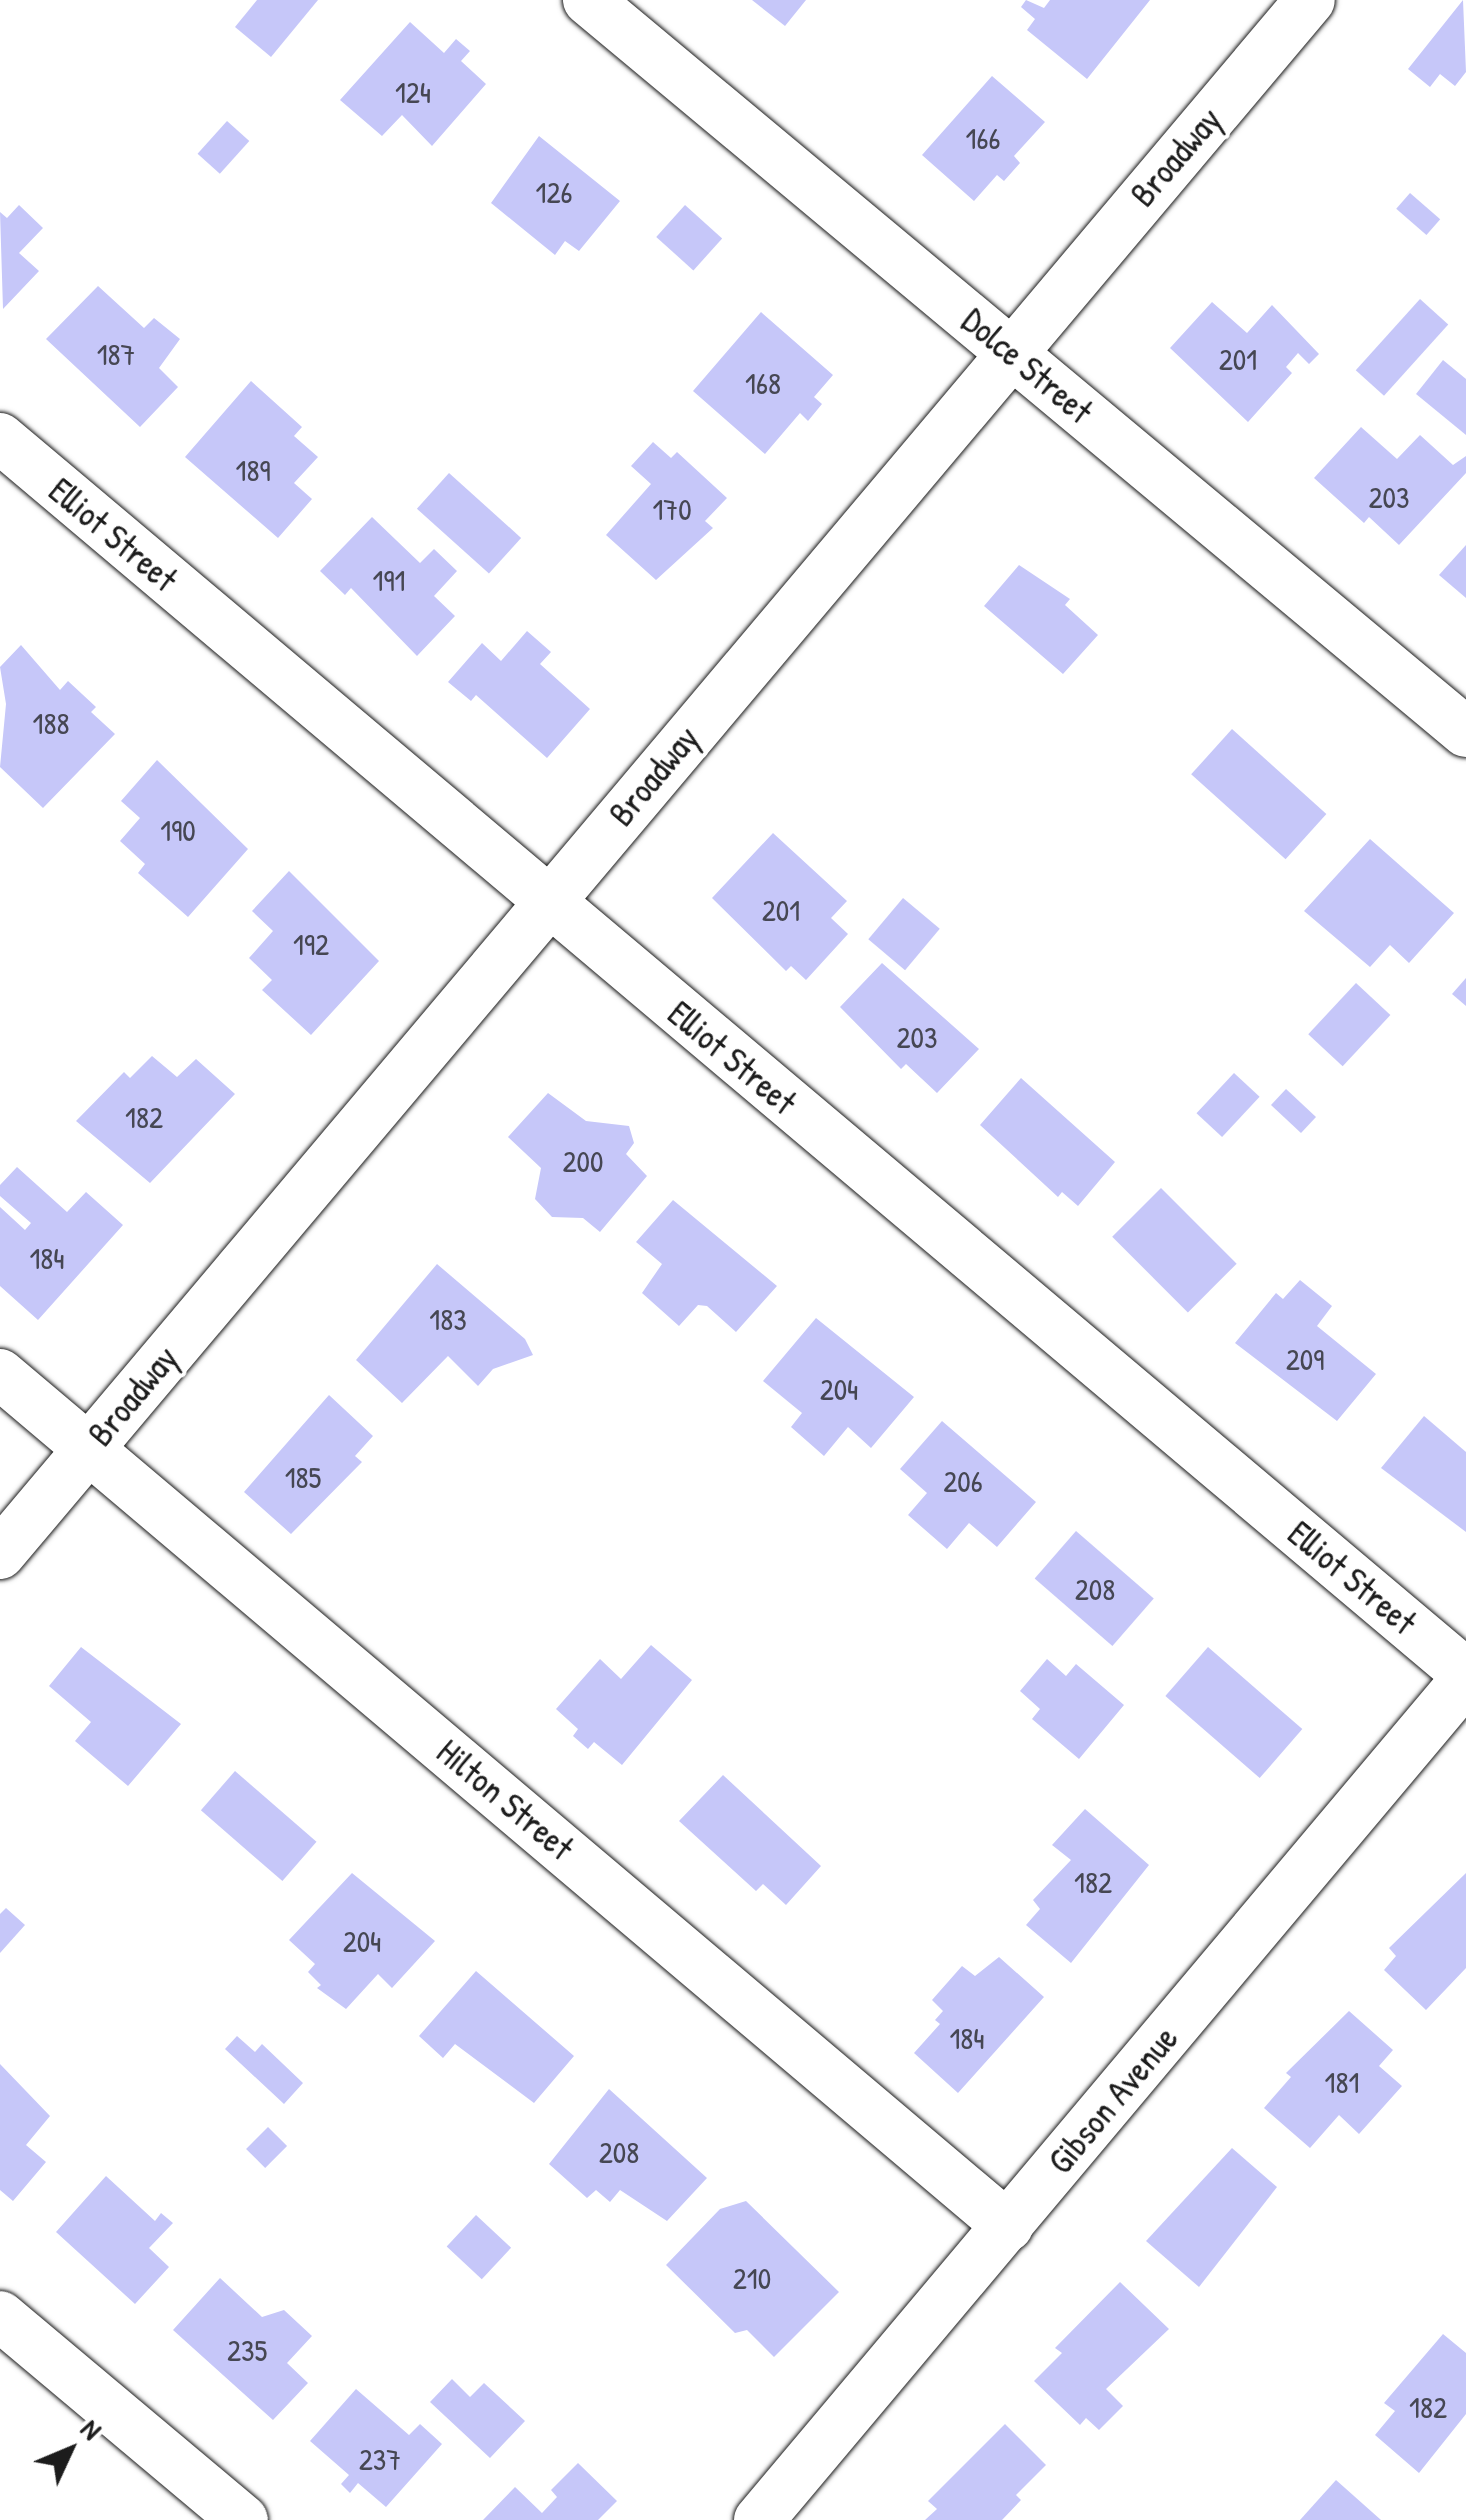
<!DOCTYPE html>
<style>
body{margin:0}
#map{position:relative;width:1466px;height:2520px;overflow:hidden;background:#fff;font-family:"Patrick Hand",sans-serif}
div>[style]{position:absolute}
.building>*{inset:0;background:#c6c7f9;transform-origin:0 0}
.roads{filter:drop-shadow(0 0 2px #1c1c1c) drop-shadow(0 0 2px #1c1c1c)}
.minor>*{height:50px;margin:-25px;padding:0 25px;transform-origin:25px;border-radius:25px;background:#fff}
span{translate:-50% -50%;white-space:nowrap;text-align:center;line-height:1.15;-webkit-text-stroke:8px #fff;paint-order:stroke}
.number-label{font-size:30px;color:#464753}
.number-label span{-webkit-text-stroke-width:0}
.street-label{font-size:35px;color:#1c1c1c}
.north{position:absolute;left:20px;top:2400px;width:100px;height:100px;-webkit-text-stroke:8px #fff;paint-order:stroke;rotate:46deg;font-size:28px;font-weight:700;line-height:40px;text-align:center;color:#1c1c1c}
.north::after{content:'';display:block;margin:auto;width:35px;height:45px;background:#1c1c1c;clip-path:polygon(50% 0,100% 100%,50% 72%,0 100%)}
</style>
<div id="map">
<div class="building">
<div style="clip-path:polygon(257px 0,318px 0,271px 57px,235px 27px)"></div>
<div style="clip-path:polygon(752px 0,806px 0,785px 26px)"></div>
<div style="clip-path:polygon(1026px 0,1044px 8px,1050px 0,1150px 0,1087px 79px,1027px 30px,1035px 19px,1021px 7px)"></div>
<div style="clip-path:polygon(1463px 0,1466px 72px,1455px 86px,1440px 74px,1430px 87px,1408px 69px)"></div>
<div style="clip-path:polygon(410px 22px,444px 53px,456px 39px,470px 51px,461px 61px,486px 84px,432px 146px,402px 115px,382px 136px,340px 100px)"></div>
<div style="clip-path:polygon(992px 76px,1045px 122px,1014px 156px,1020px 163px,1004px 181px,997px 175px,974px 201px,922px 155px)"></div>
<div style="left:227px;top:121px;width:30px;height:44px;rotate:42deg"></div>
<div style="clip-path:polygon(539px 136px,620px 201px,579px 251px,565px 241px,555px 255px,491px 203px)"></div>
<div style="left:1410px;top:193px;width:40px;height:21px;rotate:41deg"></div>
<div style="clip-path:polygon(19px 205px,43px 228px,19px 253px,39px 271px,3px 309px,0 212px,7px 218px)"></div>
<div style="left:685px;top:205px;width:50px;height:43px;rotate:42deg"></div>
<div style="clip-path:polygon(98px 286px,144px 328px,154px 318px,180px 339px,159px 368px,178px 387px,140px 427px,46px 339px)"></div>
<div style="left:1420px;top:299px;width:38px;height:96px;rotate:42deg"></div>
<div style="clip-path:polygon(1212px 302px,1247px 333px,1272px 305px,1319px 354px,1309px 364px,1298px 353px,1286px 367px,1292px 373px,1248px 422px,1170px 348px)"></div>
<div style="clip-path:polygon(761px 312px,833px 375px,814px 397px,822px 404px,808px 421px,800px 413px,765px 454px,693px 391px)"></div>
<div style="clip-path:polygon(1443px 360px,1466px 379px,1466px 435px,1416px 394px)"></div>
<div style="clip-path:polygon(251px 381px,302px 427px,294px 436px,318px 457px,294px 483px,312px 499px,278px 538px,185px 457px)"></div>
<div style="clip-path:polygon(1361px 427px,1397px 459px,1420px 435px,1453px 465px,1466px 456px,1466px 473px,1399px 545px,1369px 517px,1364px 523px,1314px 478px)"></div>
<div style="clip-path:polygon(653px 442px,671px 458px,677px 452px,727px 498px,705px 521px,713px 528px,656px 580px,606px 535px,651px 484px,631px 466px)"></div>
<div style="left:449px;top:473px;width:97px;height:48px;rotate:42deg"></div>
<div style="clip-path:polygon(372px 517px,420px 563px,434px 549px,457px 571px,434px 596px,455px 616px,417px 656px,351px 588px,345px 595px,320px 571px)"></div>
<div style="clip-path:polygon(1466px 545px,1466px 598px,1439px 575px)"></div>
<div style="clip-path:polygon(1019px 565px,1070px 599px,1065px 605px,1098px 635px,1063px 674px,984px 606px)"></div>
<div style="clip-path:polygon(527px 631px,551px 652px,540px 664px,590px 709px,547px 758px,476px 695px,471px 701px,448px 682px,482px 643px,501px 661px)"></div>
<div style="clip-path:polygon(21px 645px,60px 690px,68px 681px,96px 707px,91px 712px,115px 734px,43px 808px,0 767px,6px 704px,0 667px)"></div>
<div style="left:1232px;top:729px;width:127px;height:61px;rotate:42deg"></div>
<div style="clip-path:polygon(157px 760px,248px 849px,188px 917px,138px 873px,145px 864px,120px 841px,140px 818px,121px 801px)"></div>
<div style="clip-path:polygon(773px 833px,847px 901px,831px 918px,848px 934px,806px 980px,791px 966px,786px 971px,712px 898px)"></div>
<div style="clip-path:polygon(1370px 839px,1454px 913px,1409px 963px,1390px 945px,1370px 967px,1304px 911px)"></div>
<div style="clip-path:polygon(289px 871px,379px 961px,311px 1035px,262px 990px,272px 980px,249px 958px,273px 931px,252px 911px)"></div>
<div style="left:903px;top:898px;width:48px;height:54px;rotate:40deg"></div>
<div style="clip-path:polygon(882px 963px,979px 1049px,937px 1093px,906px 1064px,901px 1069px,840px 1007px)"></div>
<div style="clip-path:polygon(1466px 978px,1466px 1006px,1452px 994px)"></div>
<div style="left:1356px;top:983px;width:47px;height:70px;rotate:43deg"></div>
<div style="clip-path:polygon(152px 1056px,177px 1077px,196px 1059px,235px 1094px,150px 1183px,76px 1121px,124px 1072px,130px 1078px)"></div>
<div style="left:1234px;top:1073px;width:35px;height:55px;rotate:43deg"></div>
<div style="clip-path:polygon(1021px 1078px,1115px 1162px,1078px 1206px,1062px 1192px,1058px 1197px,980px 1125px)"></div>
<div style="left:1286px;top:1089px;width:41px;height:22px;rotate:43deg"></div>
<div style="clip-path:polygon(548px 1093px,586px 1121px,629px 1126px,634px 1143px,626px 1154px,647px 1176px,600px 1232px,583px 1218px,552px 1217px,535px 1199px,541px 1168px,508px 1137px)"></div>
<div style="clip-path:polygon(17px 1167px,67px 1212px,86px 1192px,123px 1225px,38px 1320px,0 1286px,0 1207px,25px 1230px,31px 1223px,0 1196px,0 1185px)"></div>
<div style="left:1161px;top:1188px;width:107px;height:69px;rotate:45deg"></div>
<div style="clip-path:polygon(673px 1200px,777px 1286px,736px 1332px,707px 1306px,698px 1305px,679px 1326px,642px 1293px,662px 1264px,636px 1242px)"></div>
<div style="clip-path:polygon(437px 1264px,525px 1339px,533px 1355px,493px 1369px,478px 1386px,448px 1356px,402px 1403px,356px 1360px)"></div>
<div style="clip-path:polygon(1300px 1280px,1332px 1306px,1317px 1326px,1376px 1374px,1337px 1421px,1235px 1343px,1276px 1293px,1283px 1299px)"></div>
<div style="clip-path:polygon(816px 1318px,914px 1397px,871px 1448px,848px 1427px,824px 1456px,791px 1427px,802px 1413px,763px 1381px)"></div>
<div style="clip-path:polygon(329px 1395px,373px 1436px,355px 1456px,362px 1462px,291px 1534px,244px 1492px)"></div>
<div style="clip-path:polygon(1424px 1416px,1466px 1452px,1466px 1532px,1381px 1468px)"></div>
<div style="clip-path:polygon(942px 1421px,1036px 1502px,997px 1547px,969px 1523px,947px 1549px,908px 1515px,927px 1493px,900px 1469px)"></div>
<div style="left:1076px;top:1531px;width:103px;height:63px;rotate:41deg"></div>
<div style="clip-path:polygon(651px 1645px,692px 1680px,622px 1765px,594px 1742px,588px 1749px,573px 1736px,578px 1729px,556px 1709px,600px 1659px,621px 1679px)"></div>
<div style="clip-path:polygon(81px 1647px,181px 1724px,128px 1786px,75px 1741px,91px 1722px,49px 1686px)"></div>
<div style="left:1208px;top:1647px;width:125px;height:65px;rotate:41deg"></div>
<div style="clip-path:polygon(1047px 1659px,1066px 1676px,1076px 1664px,1124px 1705px,1079px 1759px,1032px 1719px,1040px 1709px,1020px 1691px)"></div>
<div style="left:235px;top:1771px;width:108px;height:52px;rotate:41deg"></div>
<div style="clip-path:polygon(723px 1775px,821px 1866px,786px 1905px,763px 1884px,756px 1891px,679px 1821px)"></div>
<div style="clip-path:polygon(1085px 1809px,1149px 1865px,1071px 1963px,1026px 1925px,1040px 1909px,1033px 1900px,1071px 1860px,1052px 1845px)"></div>
<div style="clip-path:polygon(352px 1873px,435px 1941px,392px 1988px,378px 1974px,346px 2009px,317px 1988px,321px 1985px,308px 1972px,315px 1964px,289px 1940px)"></div>
<div style="clip-path:polygon(1466px 1873px,1466px 1968px,1426px 2010px,1384px 1970px,1396px 1956px,1389px 1948px)"></div>
<div style="clip-path:polygon(6px 1908px,25px 1925px,0 1953px,0 1914px)"></div>
<div style="clip-path:polygon(999px 1957px,1044px 1997px,958px 2093px,914px 2053px,940px 2024px,935px 2020px,943px 2011px,932px 2000px,962px 1966px,975px 1976px)"></div>
<div style="clip-path:polygon(476px 1971px,574px 2056px,534px 2103px,455px 2044px,443px 2058px,419px 2036px)"></div>
<div style="clip-path:polygon(1349px 2011px,1393px 2050px,1379px 2066px,1402px 2086px,1359px 2134px,1339px 2115px,1310px 2148px,1264px 2108px,1291px 2077px,1286px 2073px)"></div>
<div style="clip-path:polygon(237px 2036px,255px 2052px,262px 2044px,303px 2083px,284px 2104px,225px 2049px)"></div>
<div style="clip-path:polygon(0 2064px,50px 2116px,26px 2145px,46px 2162px,13px 2201px,0 2190px)"></div>
<div style="clip-path:polygon(609px 2089px,707px 2178px,667px 2221px,620px 2190px,610px 2202px,596px 2190px,587px 2198px,549px 2164px)"></div>
<div style="left:268px;top:2127px;width:27px;height:31px;rotate:45deg"></div>
<div style="clip-path:polygon(1232px 2148px,1277px 2187px,1199px 2287px,1146px 2241px)"></div>
<div style="clip-path:polygon(106px 2176px,155px 2221px,161px 2213px,173px 2223px,149px 2248px,169px 2267px,135px 2304px,56px 2232px)"></div>
<div style="clip-path:polygon(746px 2201px,839px 2292px,774px 2357px,747px 2330px,735px 2333px,666px 2265px,720px 2209px)"></div>
<div style="left:476px;top:2215px;width:48px;height:43px;rotate:43deg"></div>
<div style="clip-path:polygon(220px 2278px,262px 2317px,284px 2310px,312px 2336px,287px 2363px,308px 2383px,273px 2420px,173px 2330px)"></div>
<div style="clip-path:polygon(1120px 2282px,1169px 2329px,1106px 2389px,1123px 2406px,1099px 2430px,1086px 2418px,1080px 2425px,1034px 2381px,1062px 2353px,1055px 2348px)"></div>
<div style="clip-path:polygon(1443px 2334px,1466px 2353px,1466px 2414px,1419px 2473px,1375px 2435px,1395px 2411px,1384px 2403px)"></div>
<div style="clip-path:polygon(452px 2379px,470px 2397px,484px 2383px,525px 2421px,490px 2458px,430px 2402px)"></div>
<div style="clip-path:polygon(356px 2389px,409px 2435px,420px 2424px,442px 2444px,386px 2507px,358px 2483px,350px 2493px,341px 2484px,349px 2475px,310px 2441px)"></div>
<div style="clip-path:polygon(1005px 2424px,1046px 2465px,1016px 2495px,1021px 2500px,1002px 2520px,925px 2520px,937px 2509px,928px 2501px)"></div>
<div style="clip-path:polygon(578px 2463px,617px 2501px,598px 2520px,483px 2520px,515px 2487px,542px 2513px,557px 2497px,551px 2490px)"></div>
<div style="clip-path:polygon(1336px 2480px,1381px 2520px,1300px 2520px)"></div>
</div>
<div class="roads">
<div class="minor">
<div style="left:588px;top:0;width:1143px;rotate:39.82deg"></div>
<div style="left:0;top:438px;width:1918px;rotate:40.13deg"></div>
<div style="left:0;top:1374px;width:1320px;rotate:40.21deg"></div>
<div style="left:0;top:1554px;width:2032px;rotate:-49.87deg"></div>
<div style="left:0;top:2316px;width:317px;rotate:40deg"></div>
<div style="left:759px;top:2520px;width:1099px;rotate:-49.95deg"></div>
</div>
</div>
<div class="number-label">
<span style="left:413px;top:92px">124</span>
<span style="left:983px;top:138px">166</span>
<span style="left:554px;top:192px">126</span>
<span style="left:116px;top:354px">187</span>
<span style="left:1238px;top:359px">201</span>
<span style="left:763px;top:383px">168</span>
<span style="left:253px;top:470px">189</span>
<span style="left:1389px;top:497px">203</span>
<span style="left:672px;top:509px">170</span>
<span style="left:389px;top:580px">191</span>
<span style="left:51px;top:723px">188</span>
<span style="left:178px;top:830px">190</span>
<span style="left:781px;top:910px">201</span>
<span style="left:311px;top:944px">192</span>
<span style="left:917px;top:1037px">203</span>
<span style="left:144px;top:1117px">182</span>
<span style="left:583px;top:1161px">200</span>
<span style="left:47px;top:1258px">184</span>
<span style="left:448px;top:1319px">183</span>
<span style="left:1305px;top:1359px">209</span>
<span style="left:839px;top:1389px">204</span>
<span style="left:303px;top:1477px">185</span>
<span style="left:963px;top:1481px">206</span>
<span style="left:1095px;top:1589px">208</span>
<span style="left:1093px;top:1882px">182</span>
<span style="left:362px;top:1941px">204</span>
<span style="left:967px;top:2038px">184</span>
<span style="left:1342px;top:2082px">181</span>
<span style="left:619px;top:2152px">208</span>
<span style="left:752px;top:2278px">210</span>
<span style="left:247px;top:2350px">235</span>
<span style="left:1428px;top:2407px">182</span>
<span style="left:380px;top:2459px">237</span>
</div>
<div class="street-label">
<span style="left:1176px;top:157px;rotate:-49deg">Broadway</span>
<span style="left:1027px;top:366px;rotate:40deg">Dolce Street</span>
<span style="left:113px;top:535px;rotate:40deg">Elliot Street</span>
<span style="left:654px;top:776px;rotate:-50deg">Broadway</span>
<span style="left:732px;top:1058px;rotate:40deg">Elliot Street</span>
<span style="left:133px;top:1396px;rotate:-50deg">Broadway</span>
<span style="left:1352px;top:1578px;rotate:40deg">Elliot Street</span>
<span style="left:505px;top:1800px;rotate:40deg">Hilton Street</span>
<span style="left:1113px;top:2100px;rotate:-50deg">Gibson Avenue</span>
</div>
<div class="north">N</div>
</div>
